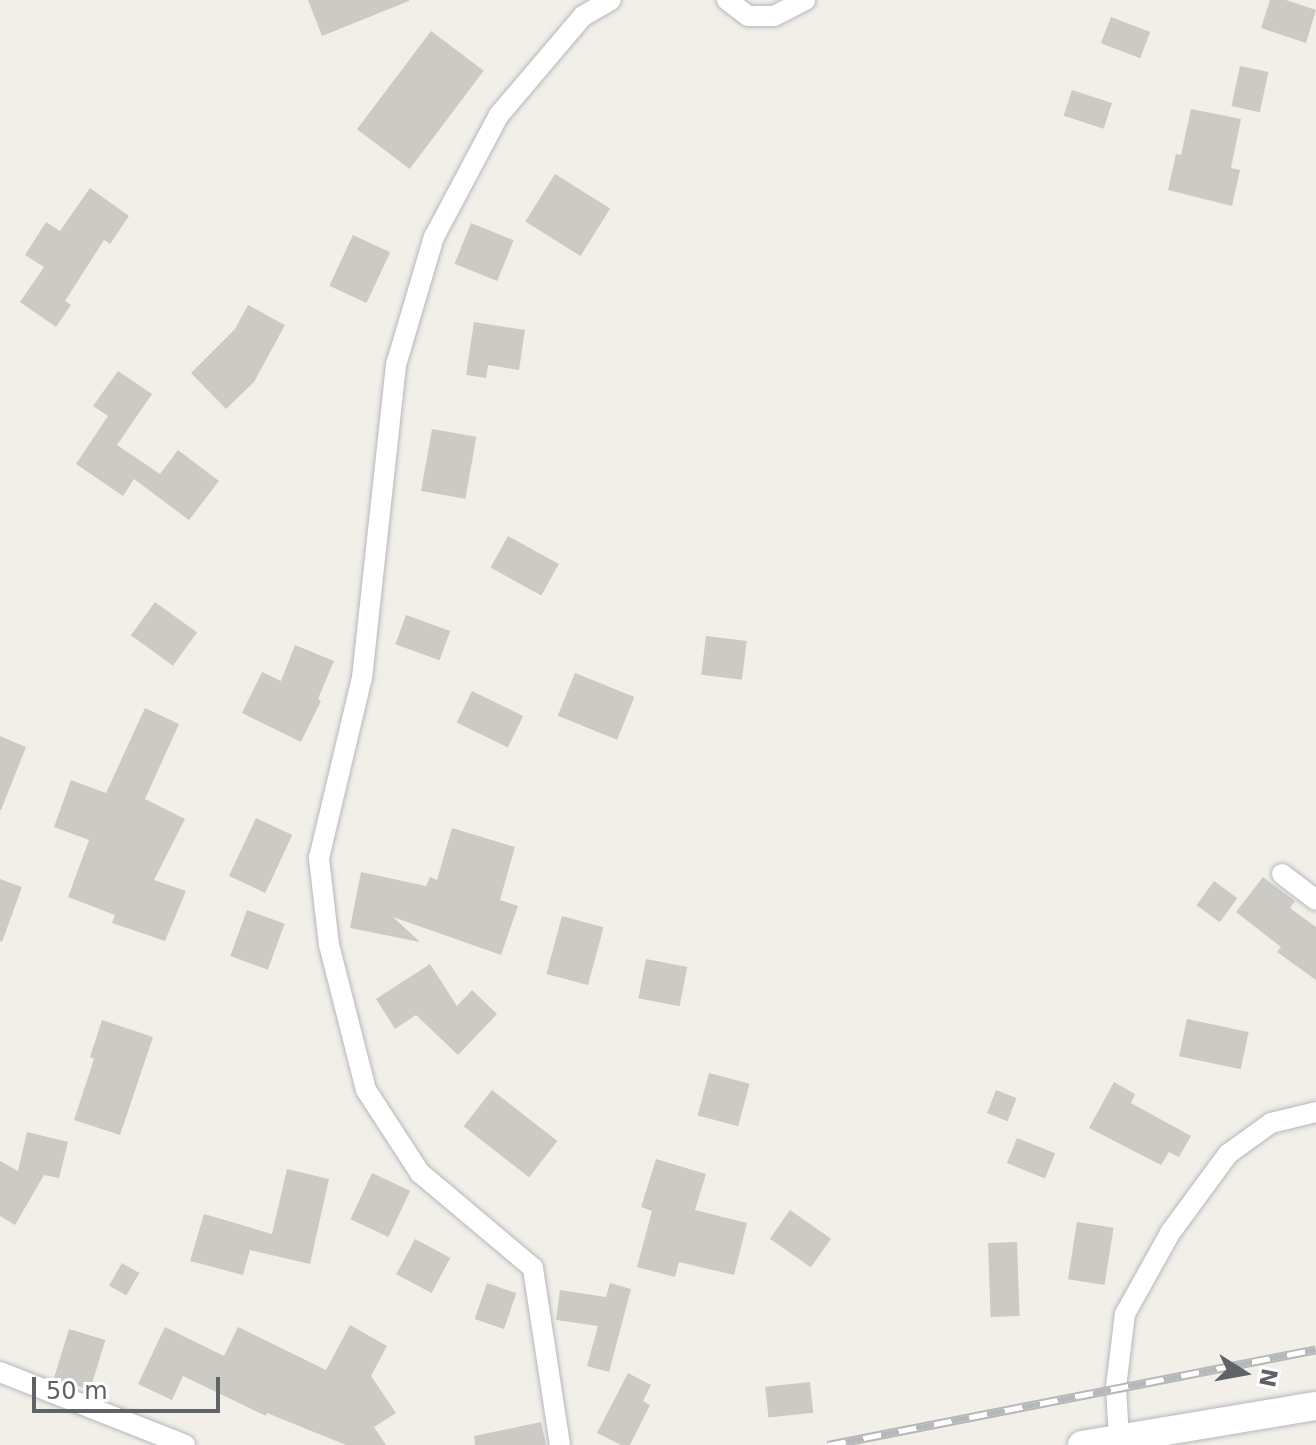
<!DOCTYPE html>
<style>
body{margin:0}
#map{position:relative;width:1316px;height:1445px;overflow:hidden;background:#f1efe8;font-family:"DejaVu Sans",sans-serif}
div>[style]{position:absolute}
.building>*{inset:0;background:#cccac5;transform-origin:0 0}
.roads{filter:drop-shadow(0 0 2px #b5b8bc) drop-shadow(0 0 2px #b5b8bc)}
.street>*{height:20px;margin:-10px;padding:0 10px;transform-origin:10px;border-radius:10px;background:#fff}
.secondary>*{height:28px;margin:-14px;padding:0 14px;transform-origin:14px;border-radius:14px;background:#fff}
.rail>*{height:9px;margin-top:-4.5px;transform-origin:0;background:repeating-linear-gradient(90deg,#fff 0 18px,#b6b7b8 0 36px);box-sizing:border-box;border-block:2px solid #b6b7b8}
span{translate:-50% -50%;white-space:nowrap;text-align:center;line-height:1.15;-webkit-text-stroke:7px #fff;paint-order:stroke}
.north{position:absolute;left:1204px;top:1333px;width:80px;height:80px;-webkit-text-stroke:6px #fff;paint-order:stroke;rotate:101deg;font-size:22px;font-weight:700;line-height:32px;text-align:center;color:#5f6368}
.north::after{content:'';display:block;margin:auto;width:28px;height:36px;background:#5f6368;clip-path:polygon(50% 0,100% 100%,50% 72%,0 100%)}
.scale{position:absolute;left:32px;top:1377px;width:188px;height:36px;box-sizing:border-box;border:4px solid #5f6368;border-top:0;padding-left:10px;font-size:24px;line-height:28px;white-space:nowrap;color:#5f6368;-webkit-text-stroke:6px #fff;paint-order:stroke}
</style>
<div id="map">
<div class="building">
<div style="clip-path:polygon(308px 0,409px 0,409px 1px,322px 36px)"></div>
<div style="clip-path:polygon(1270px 0,1286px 0,1316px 10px,1306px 43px,1261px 28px)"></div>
<div style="left:1111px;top:17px;width:42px;height:28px;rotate:21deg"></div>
<div style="left:431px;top:31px;width:66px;height:123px;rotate:37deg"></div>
<div style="left:1240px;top:66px;width:29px;height:41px;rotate:12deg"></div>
<div style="left:1072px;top:90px;width:42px;height:27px;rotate:18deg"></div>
<div style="clip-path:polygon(1191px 109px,1241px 119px,1231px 168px,1240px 170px,1232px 206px,1168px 190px,1176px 154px,1181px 155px)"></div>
<div style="left:555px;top:174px;width:65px;height:56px;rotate:32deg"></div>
<div style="clip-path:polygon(90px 188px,129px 216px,110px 244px,104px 240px,65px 301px,71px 305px,56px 327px,20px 302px,44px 267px,25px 255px,46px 222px,60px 231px)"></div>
<div style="left:471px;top:223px;width:46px;height:44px;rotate:22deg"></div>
<div style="left:353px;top:235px;width:41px;height:56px;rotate:25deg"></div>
<div style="clip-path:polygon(248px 305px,285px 325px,254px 382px,226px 409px,191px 373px,235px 329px)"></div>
<div style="clip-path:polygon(474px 322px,525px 330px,519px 370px,488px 365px,486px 378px,466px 375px)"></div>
<div style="clip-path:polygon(118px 371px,152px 394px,117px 445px,160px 474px,178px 450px,219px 481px,189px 520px,134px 479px,123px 496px,76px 464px,108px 416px,93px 406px)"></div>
<div style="left:432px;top:429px;width:45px;height:63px;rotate:10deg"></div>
<div style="left:508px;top:536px;width:58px;height:36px;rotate:29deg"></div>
<div style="left:155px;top:602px;width:52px;height:41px;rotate:36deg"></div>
<div style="left:406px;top:615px;width:47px;height:31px;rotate:20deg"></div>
<div style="left:706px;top:636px;width:41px;height:39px;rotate:7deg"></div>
<div style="clip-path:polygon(295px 645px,334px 661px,318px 699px,321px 701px,301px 742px,242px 713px,262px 672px,281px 681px)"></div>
<div style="left:575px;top:673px;width:64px;height:46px;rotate:22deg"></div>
<div style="left:472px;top:691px;width:57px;height:35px;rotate:26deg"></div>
<div style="clip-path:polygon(145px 708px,179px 724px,145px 799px,185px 819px,154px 880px,186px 891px,165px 941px,112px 923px,115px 915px,68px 897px,89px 840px,54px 827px,71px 780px,106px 793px)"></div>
<div style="clip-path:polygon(0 736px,26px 747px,1px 810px,0 810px)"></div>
<div style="left:256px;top:818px;width:40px;height:64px;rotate:25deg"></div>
<div style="clip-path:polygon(452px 828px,515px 847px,500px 900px,518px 906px,501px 955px,393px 917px,420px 942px,350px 928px,361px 872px,426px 886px,430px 877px,437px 880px)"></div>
<div style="clip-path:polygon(1263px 877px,1295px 901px,1290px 908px,1316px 927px,1316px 980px,1277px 952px,1281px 947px,1236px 912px)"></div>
<div style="clip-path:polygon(0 879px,22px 887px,2px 942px,0 941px)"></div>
<div style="left:1214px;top:881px;width:29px;height:30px;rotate:36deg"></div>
<div style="left:247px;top:910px;width:40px;height:49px;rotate:20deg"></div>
<div style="left:562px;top:916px;width:43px;height:60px;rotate:15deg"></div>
<div style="left:646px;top:959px;width:42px;height:40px;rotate:11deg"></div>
<div style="clip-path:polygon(430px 964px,457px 1006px,472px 990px,497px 1014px,458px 1055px,416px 1015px,395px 1029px,376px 999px)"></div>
<div style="left:1187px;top:1019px;width:63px;height:38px;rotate:12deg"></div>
<div style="clip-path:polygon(102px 1020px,153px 1037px,120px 1135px,74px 1120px,94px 1059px,90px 1057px)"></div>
<div style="left:709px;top:1073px;width:42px;height:44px;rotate:15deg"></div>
<div style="clip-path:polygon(1114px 1082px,1135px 1094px,1131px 1103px,1191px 1136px,1179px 1157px,1169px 1152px,1161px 1165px,1089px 1128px)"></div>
<div style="left:492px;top:1090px;width:83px;height:46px;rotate:38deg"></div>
<div style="left:996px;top:1090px;width:22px;height:25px;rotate:21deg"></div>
<div style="clip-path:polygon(27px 1132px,68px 1142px,59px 1178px,44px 1175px,15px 1225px,0 1216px,0 1161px,18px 1171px)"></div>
<div style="left:1017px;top:1138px;width:41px;height:27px;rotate:22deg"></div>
<div style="clip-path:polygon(656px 1159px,706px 1174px,695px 1210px,747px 1223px,734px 1275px,679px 1262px,675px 1277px,637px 1267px,652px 1211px,641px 1207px)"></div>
<div style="clip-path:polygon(287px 1169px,329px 1179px,310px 1264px,250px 1250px,243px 1275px,190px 1261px,204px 1214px,272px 1234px)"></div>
<div style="left:372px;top:1173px;width:42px;height:51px;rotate:25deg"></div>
<div style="left:790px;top:1210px;width:50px;height:35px;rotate:35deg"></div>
<div style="left:1077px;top:1222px;width:37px;height:58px;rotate:9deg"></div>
<div style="left:415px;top:1239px;width:40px;height:40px;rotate:28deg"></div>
<div style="left:1017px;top:1242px;width:74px;height:29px;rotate:88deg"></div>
<div style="left:122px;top:1263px;width:20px;height:26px;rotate:30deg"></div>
<div style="left:487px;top:1283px;width:31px;height:38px;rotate:19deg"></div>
<div style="clip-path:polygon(610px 1283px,631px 1289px,609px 1372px,587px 1366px,598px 1326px,556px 1320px,560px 1290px,606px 1297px)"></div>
<div style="clip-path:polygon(350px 1325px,387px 1346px,371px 1376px,396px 1413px,374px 1427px,386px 1445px,346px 1445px,267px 1413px,266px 1416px,183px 1376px,172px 1400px,138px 1384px,165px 1327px,224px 1356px,238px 1327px,326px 1370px)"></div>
<div style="left:69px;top:1329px;width:38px;height:52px;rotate:17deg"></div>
<div style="clip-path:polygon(628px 1373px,651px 1385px,643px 1401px,650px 1405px,630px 1445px,621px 1445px,597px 1433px)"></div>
<div style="left:810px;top:1382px;width:31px;height:45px;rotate:84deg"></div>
<div style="clip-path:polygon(541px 1422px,546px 1445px,475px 1445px,474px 1436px)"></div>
</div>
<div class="roads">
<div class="street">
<div style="left:727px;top:0;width:26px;rotate:37deg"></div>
<div style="left:748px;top:16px;width:26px"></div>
<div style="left:774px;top:16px;width:35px;rotate:-27deg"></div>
<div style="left:1282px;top:874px;width:43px;rotate:37.4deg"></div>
<div style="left:0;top:1372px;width:199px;rotate:21.5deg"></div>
<div style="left:1119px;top:1438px;width:51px;rotate:-93.4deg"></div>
<div style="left:1116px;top:1387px;width:74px;rotate:-83deg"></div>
<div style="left:1125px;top:1314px;width:93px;rotate:-60.9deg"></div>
<div style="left:1170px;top:1233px;width:98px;rotate:-53.7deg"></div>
<div style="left:1228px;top:1154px;width:53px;rotate:-35.8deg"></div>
<div style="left:1271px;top:1123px;width:46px;rotate:-13.7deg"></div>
<div style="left:560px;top:1445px;width:179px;rotate:-98.7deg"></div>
<div style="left:533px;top:1268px;width:148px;rotate:-139.9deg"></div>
<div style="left:420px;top:1173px;width:99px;rotate:-123deg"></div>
<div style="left:366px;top:1090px;width:150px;rotate:-104.3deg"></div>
<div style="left:329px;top:945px;width:88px;rotate:-96.6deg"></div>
<div style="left:319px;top:858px;width:185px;rotate:-76.6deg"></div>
<div style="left:362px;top:678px;width:315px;rotate:-83.8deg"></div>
<div style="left:396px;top:365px;width:134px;rotate:-73.5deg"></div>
<div style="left:434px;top:237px;width:138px;rotate:-62deg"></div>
<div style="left:499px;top:115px;width:130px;rotate:-49.7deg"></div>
<div style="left:583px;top:16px;width:32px;rotate:-30deg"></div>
</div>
<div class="secondary">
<div style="left:1082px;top:1445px;width:237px;rotate:-9.5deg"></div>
</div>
</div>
<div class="rail">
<div style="left:828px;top:1445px;width:497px;rotate:-11.1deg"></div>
</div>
<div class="north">N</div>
<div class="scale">50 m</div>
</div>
